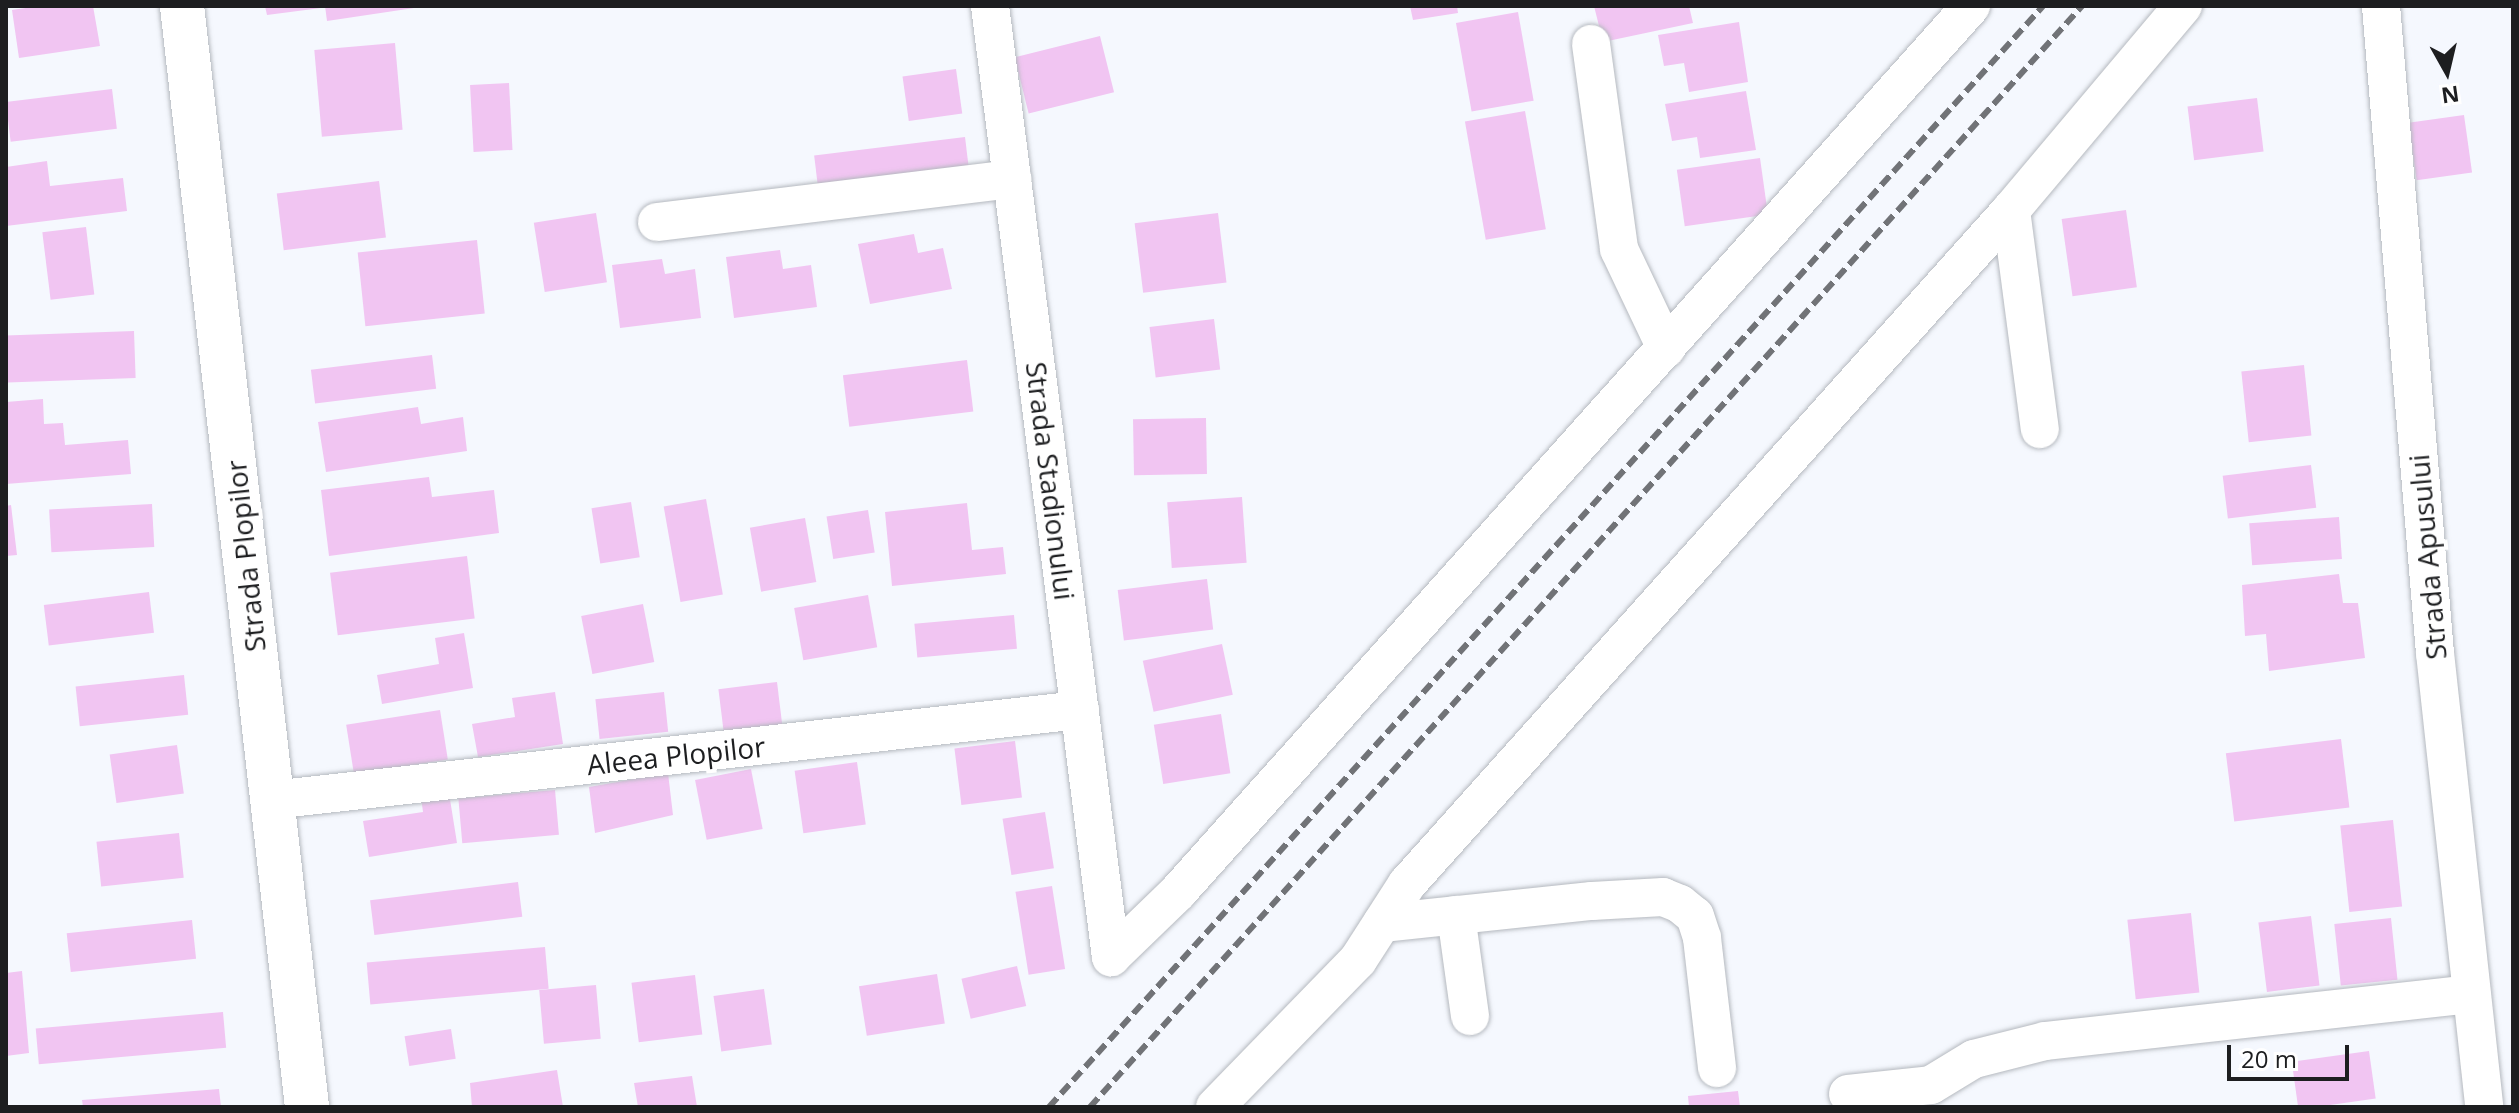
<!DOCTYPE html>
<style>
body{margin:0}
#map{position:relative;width:2519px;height:1113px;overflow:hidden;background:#f5f8fe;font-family:"Open Sans",sans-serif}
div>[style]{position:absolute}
.building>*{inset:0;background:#f1c5f2;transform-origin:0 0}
.roads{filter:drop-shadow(0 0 2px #b5b9bf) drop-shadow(0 0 2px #b5b9bf)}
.street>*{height:38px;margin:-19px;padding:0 19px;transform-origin:19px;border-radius:19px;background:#fff}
.secondary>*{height:44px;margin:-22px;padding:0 22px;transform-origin:22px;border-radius:22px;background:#fff}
.rail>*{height:6px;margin-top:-3px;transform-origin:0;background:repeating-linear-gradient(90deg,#717377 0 12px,transparent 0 18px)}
span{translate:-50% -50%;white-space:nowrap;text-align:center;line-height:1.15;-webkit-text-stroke:8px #fff;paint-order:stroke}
.street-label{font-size:28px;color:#1d1e20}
.frame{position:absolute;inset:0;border:8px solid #1d1e20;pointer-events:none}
.north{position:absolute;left:2407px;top:32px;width:80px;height:80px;-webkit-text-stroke:6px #fff;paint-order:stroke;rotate:172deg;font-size:22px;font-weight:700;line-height:32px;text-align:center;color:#1d1e20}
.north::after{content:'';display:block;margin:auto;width:28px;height:36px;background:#1d1e20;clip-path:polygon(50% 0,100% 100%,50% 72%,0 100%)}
.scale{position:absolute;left:2227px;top:1045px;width:122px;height:36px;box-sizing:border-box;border:4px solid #1d1e20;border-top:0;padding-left:10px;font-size:24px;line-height:28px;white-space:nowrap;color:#1d1e20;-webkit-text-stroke:6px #fff;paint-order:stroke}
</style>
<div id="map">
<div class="building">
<div style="clip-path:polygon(39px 6px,93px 6px,100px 46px,19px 58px,12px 10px)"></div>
<div style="clip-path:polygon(265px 6px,321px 6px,321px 8px,267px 15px)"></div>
<div style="clip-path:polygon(325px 6px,414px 6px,414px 8px,327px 21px)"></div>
<div style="clip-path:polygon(1410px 6px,1457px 6px,1458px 13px,1413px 20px)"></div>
<div style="clip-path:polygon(1594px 6px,1689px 6px,1693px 23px,1603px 42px)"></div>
<div style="left:1518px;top:12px;width:90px;height:63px;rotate:80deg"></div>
<div style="clip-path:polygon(1739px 22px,1748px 82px,1689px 92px,1684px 63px,1664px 66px,1658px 35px)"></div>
<div style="left:1100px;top:36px;width:58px;height:88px;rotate:76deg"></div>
<div style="left:395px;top:43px;width:87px;height:81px;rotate:85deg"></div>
<div style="left:956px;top:69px;width:45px;height:54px;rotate:82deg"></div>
<div style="left:509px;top:83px;width:67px;height:39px;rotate:87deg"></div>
<div style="left:112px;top:89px;width:40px;height:107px;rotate:83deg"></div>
<div style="clip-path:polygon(1746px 91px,1756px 150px,1700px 158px,1697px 137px,1672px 141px,1665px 104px)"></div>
<div style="left:2257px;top:98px;width:54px;height:70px;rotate:83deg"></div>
<div style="left:1525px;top:111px;width:120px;height:61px;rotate:80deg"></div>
<div style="left:2464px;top:115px;width:58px;height:56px;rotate:82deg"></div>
<div style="left:965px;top:137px;width:41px;height:152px;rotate:83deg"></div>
<div style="left:1760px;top:158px;width:57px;height:84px;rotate:82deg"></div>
<div style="clip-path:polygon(47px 161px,50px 186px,123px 178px,127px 211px,6px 226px,6px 167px)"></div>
<div style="left:379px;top:181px;width:57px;height:103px;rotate:83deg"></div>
<div style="left:2126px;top:210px;width:78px;height:65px;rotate:82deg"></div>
<div style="left:596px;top:213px;width:70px;height:63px;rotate:81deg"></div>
<div style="left:1218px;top:213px;width:70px;height:84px;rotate:83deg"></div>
<div style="left:86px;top:227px;width:68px;height:44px;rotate:83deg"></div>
<div style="clip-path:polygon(914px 234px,918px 253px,943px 248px,952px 289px,870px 304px,858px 244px)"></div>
<div style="left:477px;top:240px;width:74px;height:120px;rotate:84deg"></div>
<div style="clip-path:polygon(780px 250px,783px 269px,811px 265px,817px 307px,734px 318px,726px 257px)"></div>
<div style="clip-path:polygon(662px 259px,665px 274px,695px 269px,701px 318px,620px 328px,612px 265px)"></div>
<div style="left:1214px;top:319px;width:51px;height:65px;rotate:83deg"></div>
<div style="left:134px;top:331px;width:47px;height:128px;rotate:88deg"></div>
<div style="left:432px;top:355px;width:34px;height:122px;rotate:83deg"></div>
<div style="left:967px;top:360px;width:52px;height:125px;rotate:83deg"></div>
<div style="left:2304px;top:365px;width:71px;height:63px;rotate:84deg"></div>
<div style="clip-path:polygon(43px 399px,44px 424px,63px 423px,65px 445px,128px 440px,131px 474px,6px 484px,6px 402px)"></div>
<div style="clip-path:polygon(418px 407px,421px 424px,463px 417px,467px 451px,326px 472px,318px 422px)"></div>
<div style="left:1206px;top:418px;width:56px;height:73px;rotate:89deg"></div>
<div style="left:2311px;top:465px;width:43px;height:89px;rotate:83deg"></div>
<div style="clip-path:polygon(429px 477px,432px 497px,494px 490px,499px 533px,329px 556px,321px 490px)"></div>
<div style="left:1242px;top:497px;width:66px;height:75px;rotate:86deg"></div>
<div style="left:706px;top:499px;width:97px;height:43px;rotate:80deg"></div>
<div style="left:631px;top:502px;width:56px;height:40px;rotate:81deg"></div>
<div style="clip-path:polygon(967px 503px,972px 550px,1003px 547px,1006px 574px,892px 586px,885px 512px)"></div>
<div style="left:152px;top:504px;width:43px;height:103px;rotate:87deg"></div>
<div style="clip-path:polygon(11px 505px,17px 555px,6px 556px,6px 506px)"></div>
<div style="left:868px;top:510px;width:43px;height:42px;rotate:81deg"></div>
<div style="left:2339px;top:517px;width:42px;height:90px;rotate:86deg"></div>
<div style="left:805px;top:518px;width:65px;height:56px;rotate:80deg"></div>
<div style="left:467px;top:556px;width:63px;height:138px;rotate:83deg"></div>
<div style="clip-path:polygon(2339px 574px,2343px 603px,2358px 603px,2365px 658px,2269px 671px,2266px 634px,2245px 636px,2242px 585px)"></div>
<div style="left:1207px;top:579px;width:51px;height:90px;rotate:83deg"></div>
<div style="left:149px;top:592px;width:41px;height:106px;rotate:83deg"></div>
<div style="left:868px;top:595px;width:53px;height:75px;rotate:80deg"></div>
<div style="left:643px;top:604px;width:59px;height:63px;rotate:79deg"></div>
<div style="left:1014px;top:615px;width:34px;height:100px;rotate:85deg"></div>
<div style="clip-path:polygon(464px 633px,473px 688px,382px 704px,377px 675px,439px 664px,435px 638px)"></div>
<div style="left:1222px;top:644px;width:52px;height:81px;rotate:78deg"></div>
<div style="left:184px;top:675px;width:40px;height:109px;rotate:84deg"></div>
<div style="left:777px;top:682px;width:47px;height:59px;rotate:83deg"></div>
<div style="clip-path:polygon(555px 692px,563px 744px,478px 757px,472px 724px,515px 717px,512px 698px)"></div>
<div style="left:664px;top:692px;width:40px;height:69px;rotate:84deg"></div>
<div style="left:440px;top:710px;width:50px;height:95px;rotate:81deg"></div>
<div style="left:1221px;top:714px;width:60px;height:68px;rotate:81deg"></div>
<div style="left:2341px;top:739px;width:69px;height:116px;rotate:83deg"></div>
<div style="left:1015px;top:741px;width:57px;height:61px;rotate:83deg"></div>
<div style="left:177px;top:745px;width:49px;height:68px;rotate:82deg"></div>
<div style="left:857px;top:762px;width:63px;height:63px;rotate:82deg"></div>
<div style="left:751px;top:769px;width:61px;height:57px;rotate:79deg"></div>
<div style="clip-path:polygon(668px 773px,673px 815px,595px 833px,589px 787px)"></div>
<div style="left:555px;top:790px;width:45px;height:97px;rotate:85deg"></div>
<div style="clip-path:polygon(449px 793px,457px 843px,369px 857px,363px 821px,423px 812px,421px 797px)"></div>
<div style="left:1045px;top:812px;width:57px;height:43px;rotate:81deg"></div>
<div style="left:2393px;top:820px;width:87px;height:53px;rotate:84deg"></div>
<div style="left:179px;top:833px;width:45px;height:83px;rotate:84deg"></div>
<div style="left:518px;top:882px;width:35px;height:149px;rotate:83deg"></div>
<div style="left:1052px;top:886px;width:84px;height:37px;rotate:81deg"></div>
<div style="left:2191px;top:913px;width:80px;height:64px;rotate:84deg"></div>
<div style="left:2311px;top:916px;width:70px;height:53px;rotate:83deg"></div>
<div style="left:2391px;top:918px;width:62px;height:57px;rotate:84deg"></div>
<div style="left:192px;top:920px;width:39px;height:126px;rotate:84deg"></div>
<div style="left:545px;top:947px;width:42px;height:179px;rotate:85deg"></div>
<div style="left:1017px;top:966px;width:41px;height:57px;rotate:77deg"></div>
<div style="clip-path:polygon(22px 971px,29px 1053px,6px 1056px,6px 973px)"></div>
<div style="left:937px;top:974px;width:50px;height:79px;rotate:81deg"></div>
<div style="left:695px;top:975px;width:60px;height:64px;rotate:83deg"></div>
<div style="left:596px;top:985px;width:54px;height:57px;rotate:85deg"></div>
<div style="left:764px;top:989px;width:56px;height:51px;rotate:82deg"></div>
<div style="left:223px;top:1012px;width:36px;height:188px;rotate:85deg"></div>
<div style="left:451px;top:1029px;width:30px;height:47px;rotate:81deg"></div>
<div style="left:2369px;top:1051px;width:48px;height:78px;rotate:82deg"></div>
<div style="clip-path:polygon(557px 1070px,563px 1107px,472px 1107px,470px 1083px)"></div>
<div style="clip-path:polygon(692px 1076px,697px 1107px,638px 1107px,634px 1083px)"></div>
<div style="clip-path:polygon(219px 1089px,221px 1107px,83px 1107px,82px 1100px)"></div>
<div style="clip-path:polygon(1738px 1091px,1740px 1107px,1689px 1107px,1688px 1096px)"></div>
</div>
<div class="roads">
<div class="street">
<div style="left:990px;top:6px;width:959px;rotate:82.75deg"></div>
<div style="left:2381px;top:6px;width:649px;rotate:85.23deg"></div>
<div style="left:2435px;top:653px;width:457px;rotate:83.8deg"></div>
<div style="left:1591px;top:44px;width:207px;rotate:82.2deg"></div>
<div style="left:1619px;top:249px;width:110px;rotate:64.6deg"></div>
<div style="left:2011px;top:210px;width:221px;rotate:82.5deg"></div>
<div style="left:657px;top:222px;width:358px;rotate:-6.9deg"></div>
<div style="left:272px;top:800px;width:813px;rotate:-6.36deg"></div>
<div style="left:1456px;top:915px;width:102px;rotate:82.1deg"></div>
<div style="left:1382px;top:923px;width:211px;rotate:-6deg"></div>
<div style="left:1592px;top:901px;width:71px;rotate:-3.2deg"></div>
<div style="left:1663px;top:897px;width:18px;rotate:22deg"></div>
<div style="left:1680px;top:904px;width:19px;rotate:39deg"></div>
<div style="left:1695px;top:916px;width:23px;rotate:72deg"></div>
<div style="left:1702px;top:938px;width:131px;rotate:83.4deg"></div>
<div style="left:1111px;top:957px;width:93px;rotate:-44.1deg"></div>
<div style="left:1178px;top:892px;width:1189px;rotate:-48.17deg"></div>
<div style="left:1848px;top:1094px;width:83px;rotate:-6.2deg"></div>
<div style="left:1931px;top:1085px;width:50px;rotate:-31.2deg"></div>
<div style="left:1974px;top:1059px;width:73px;rotate:-14.2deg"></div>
<div style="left:2045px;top:1041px;width:429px;rotate:-6.3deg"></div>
<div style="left:1215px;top:1107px;width:205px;rotate:-45.8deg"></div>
<div style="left:1358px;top:960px;width:90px;rotate:-57.2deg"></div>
<div style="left:1407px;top:884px;width:905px;rotate:-48.14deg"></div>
<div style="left:2011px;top:210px;width:267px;rotate:-49.9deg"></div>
</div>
<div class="secondary">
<div style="left:182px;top:6px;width:1108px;rotate:83.52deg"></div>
</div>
</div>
<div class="rail">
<div style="left:1049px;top:1107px;width:1483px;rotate:-47.92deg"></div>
<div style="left:1090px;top:1107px;width:1482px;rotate:-47.98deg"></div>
</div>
<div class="street-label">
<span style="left:1051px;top:481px;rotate:83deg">Strada Stadionului</span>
<span style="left:245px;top:556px;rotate:-96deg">Strada Plopilor</span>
<span style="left:2427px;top:557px;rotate:-95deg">Strada Apusului</span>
<span style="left:676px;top:755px;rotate:-6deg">Aleea Plopilor</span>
</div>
<div class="frame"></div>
<div class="north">N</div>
<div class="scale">20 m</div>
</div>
